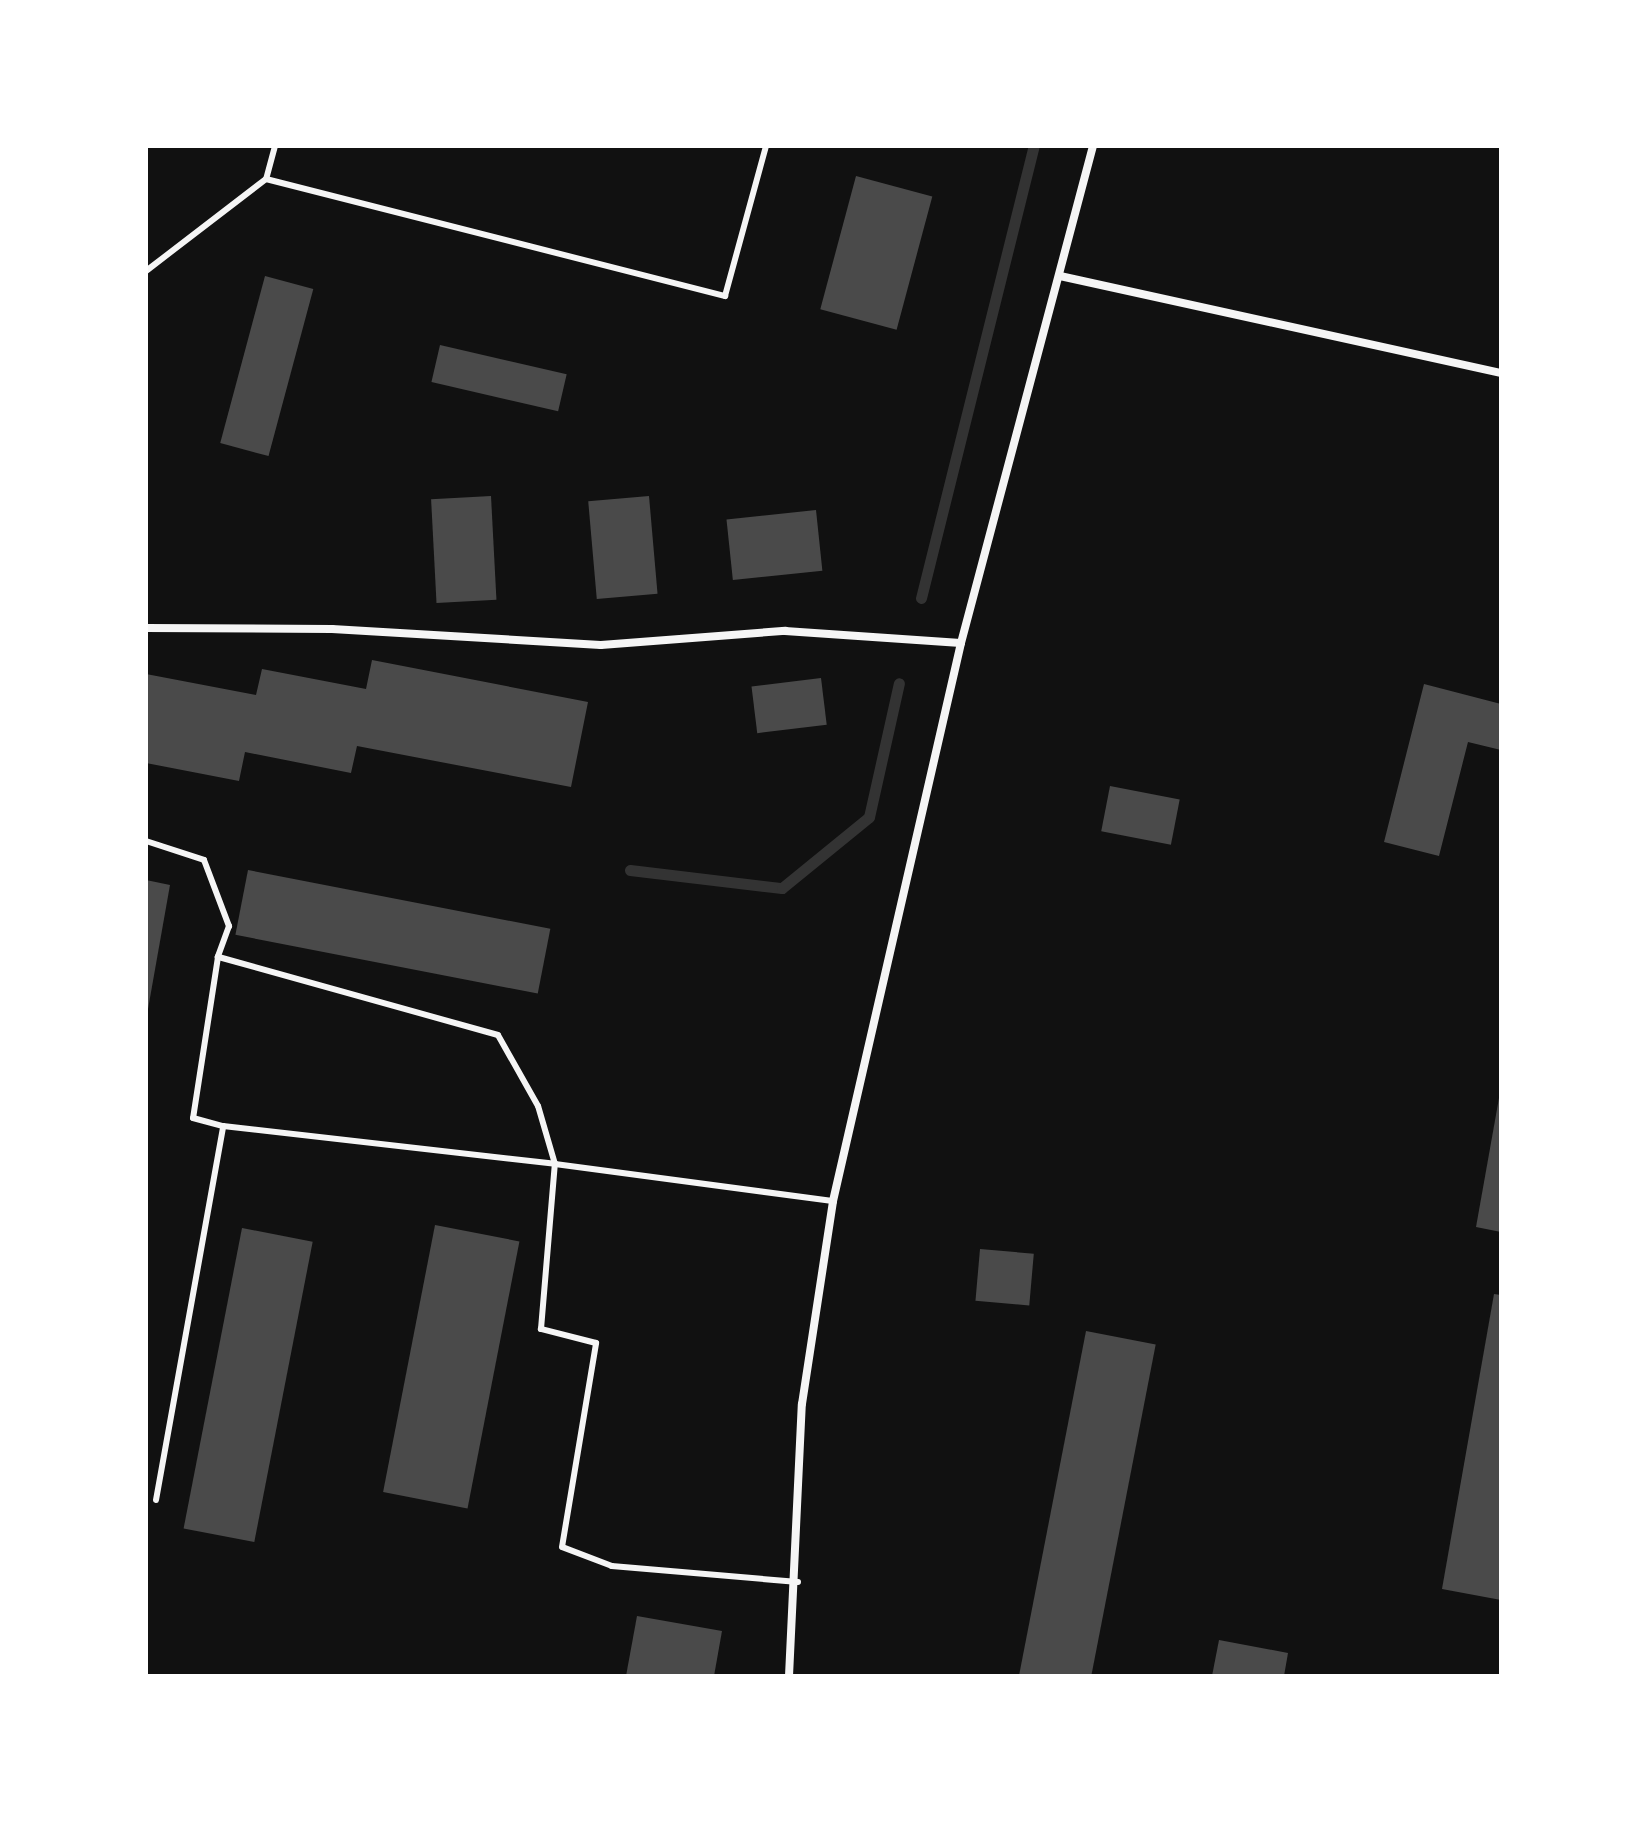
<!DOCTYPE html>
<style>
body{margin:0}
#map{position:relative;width:1647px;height:1822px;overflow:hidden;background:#111;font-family:Montserrat,sans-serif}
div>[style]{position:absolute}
.stream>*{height:11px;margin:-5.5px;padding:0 5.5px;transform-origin:5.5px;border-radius:5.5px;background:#333}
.building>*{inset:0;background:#4a4a4a;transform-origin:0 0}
.service>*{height:6px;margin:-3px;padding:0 3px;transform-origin:3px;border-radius:3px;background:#f5f5f5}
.minor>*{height:8px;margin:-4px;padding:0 4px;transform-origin:4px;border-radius:4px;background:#f5f5f5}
span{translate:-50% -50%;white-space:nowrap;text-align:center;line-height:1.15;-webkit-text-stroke:8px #fff;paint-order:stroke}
.frame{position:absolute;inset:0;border:148px solid #fff;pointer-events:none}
</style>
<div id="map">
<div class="stream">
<div style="left:921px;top:598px;width:466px;rotate:-76deg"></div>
<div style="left:630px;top:870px;width:153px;rotate:6.8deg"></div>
<div style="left:782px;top:888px;width:112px;rotate:-39.2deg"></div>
<div style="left:869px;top:817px;width:137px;rotate:-77.4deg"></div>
</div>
<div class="building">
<div style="left:856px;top:176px;width:79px;height:138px;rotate:15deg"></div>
<div style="left:265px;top:276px;width:50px;height:173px;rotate:15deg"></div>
<div style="left:440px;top:345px;width:130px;height:38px;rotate:13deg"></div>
<div style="left:491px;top:496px;width:104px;height:60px;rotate:87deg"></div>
<div style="left:649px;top:496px;width:98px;height:61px;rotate:85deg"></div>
<div style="left:816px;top:510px;width:61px;height:90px;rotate:84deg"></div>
<div style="clip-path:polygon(372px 660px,588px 702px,571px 787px,357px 746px,351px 773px,245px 752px,239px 781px,146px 763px,146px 674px,256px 695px,262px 669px,366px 689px)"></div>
<div style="left:821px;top:678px;width:47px;height:70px;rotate:83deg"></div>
<div style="clip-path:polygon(1424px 684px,1501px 704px,1501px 750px,1468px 742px,1439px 856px,1384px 842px)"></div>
<div style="left:1110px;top:786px;width:71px;height:46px;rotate:11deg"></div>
<div style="left:248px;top:870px;width:308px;height:66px;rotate:11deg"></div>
<div style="clip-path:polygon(146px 880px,170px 885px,148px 1009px,146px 1009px)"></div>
<div style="clip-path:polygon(1499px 1098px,1501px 1098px,1501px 1232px,1476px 1227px)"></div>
<div style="left:435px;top:1225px;width:86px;height:272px;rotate:11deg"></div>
<div style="left:242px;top:1228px;width:72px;height:306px;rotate:11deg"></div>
<div style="left:980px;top:1249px;width:54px;height:52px;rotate:5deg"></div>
<div style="clip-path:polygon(1494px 1294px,1501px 1295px,1501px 1600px,1442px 1589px)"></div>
<div style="left:1086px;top:1331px;width:71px;height:353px;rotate:11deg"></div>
<div style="clip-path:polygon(637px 1616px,722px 1631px,714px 1676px,626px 1676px)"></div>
<div style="clip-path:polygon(1219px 1640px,1288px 1653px,1284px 1676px,1212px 1676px)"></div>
</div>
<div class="service">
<div style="left:275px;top:146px;width:34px;rotate:105deg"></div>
<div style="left:266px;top:179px;width:474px;rotate:14.3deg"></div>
<div style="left:725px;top:296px;width:156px;rotate:-74.7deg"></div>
<div style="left:146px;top:271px;width:151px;rotate:-37.5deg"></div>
<div style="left:146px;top:841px;width:61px;rotate:18.1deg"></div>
<div style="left:204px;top:860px;width:71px;rotate:69.3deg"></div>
<div style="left:229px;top:926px;width:33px;rotate:110deg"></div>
<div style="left:156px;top:1500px;width:380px;rotate:-79.8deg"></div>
<div style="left:798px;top:1582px;width:187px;rotate:-175.1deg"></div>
<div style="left:612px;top:1566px;width:53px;rotate:-159.2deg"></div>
<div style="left:562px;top:1547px;width:207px;rotate:-80.5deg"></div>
<div style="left:596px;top:1343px;width:57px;rotate:-165.7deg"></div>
<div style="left:541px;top:1329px;width:166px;rotate:-85.2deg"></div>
<div style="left:555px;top:1164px;width:60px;rotate:-106.3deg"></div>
<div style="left:538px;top:1106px;width:81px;rotate:-119.4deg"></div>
<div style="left:498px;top:1035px;width:291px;rotate:-164.4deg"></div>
<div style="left:218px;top:957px;width:163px;rotate:98.8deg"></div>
<div style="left:193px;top:1118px;width:31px;rotate:15deg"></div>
<div style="left:223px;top:1126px;width:334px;rotate:6.5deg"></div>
<div style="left:555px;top:1164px;width:280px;rotate:7.6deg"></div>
</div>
<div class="minor">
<div style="left:1060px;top:276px;width:452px;rotate:12.4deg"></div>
<div style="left:146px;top:628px;width:186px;rotate:0.3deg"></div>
<div style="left:332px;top:629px;width:269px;rotate:3.4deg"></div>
<div style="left:601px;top:645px;width:185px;rotate:-4.4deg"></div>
<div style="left:785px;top:631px;width:176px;rotate:3.9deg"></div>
<div style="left:789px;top:1676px;width:272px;rotate:-87.3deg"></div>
<div style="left:802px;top:1404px;width:205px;rotate:-81.3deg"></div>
<div style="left:833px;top:1201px;width:572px;rotate:-77.08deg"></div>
<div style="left:961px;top:643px;width:514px;rotate:-75.13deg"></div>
</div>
<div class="frame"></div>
</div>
